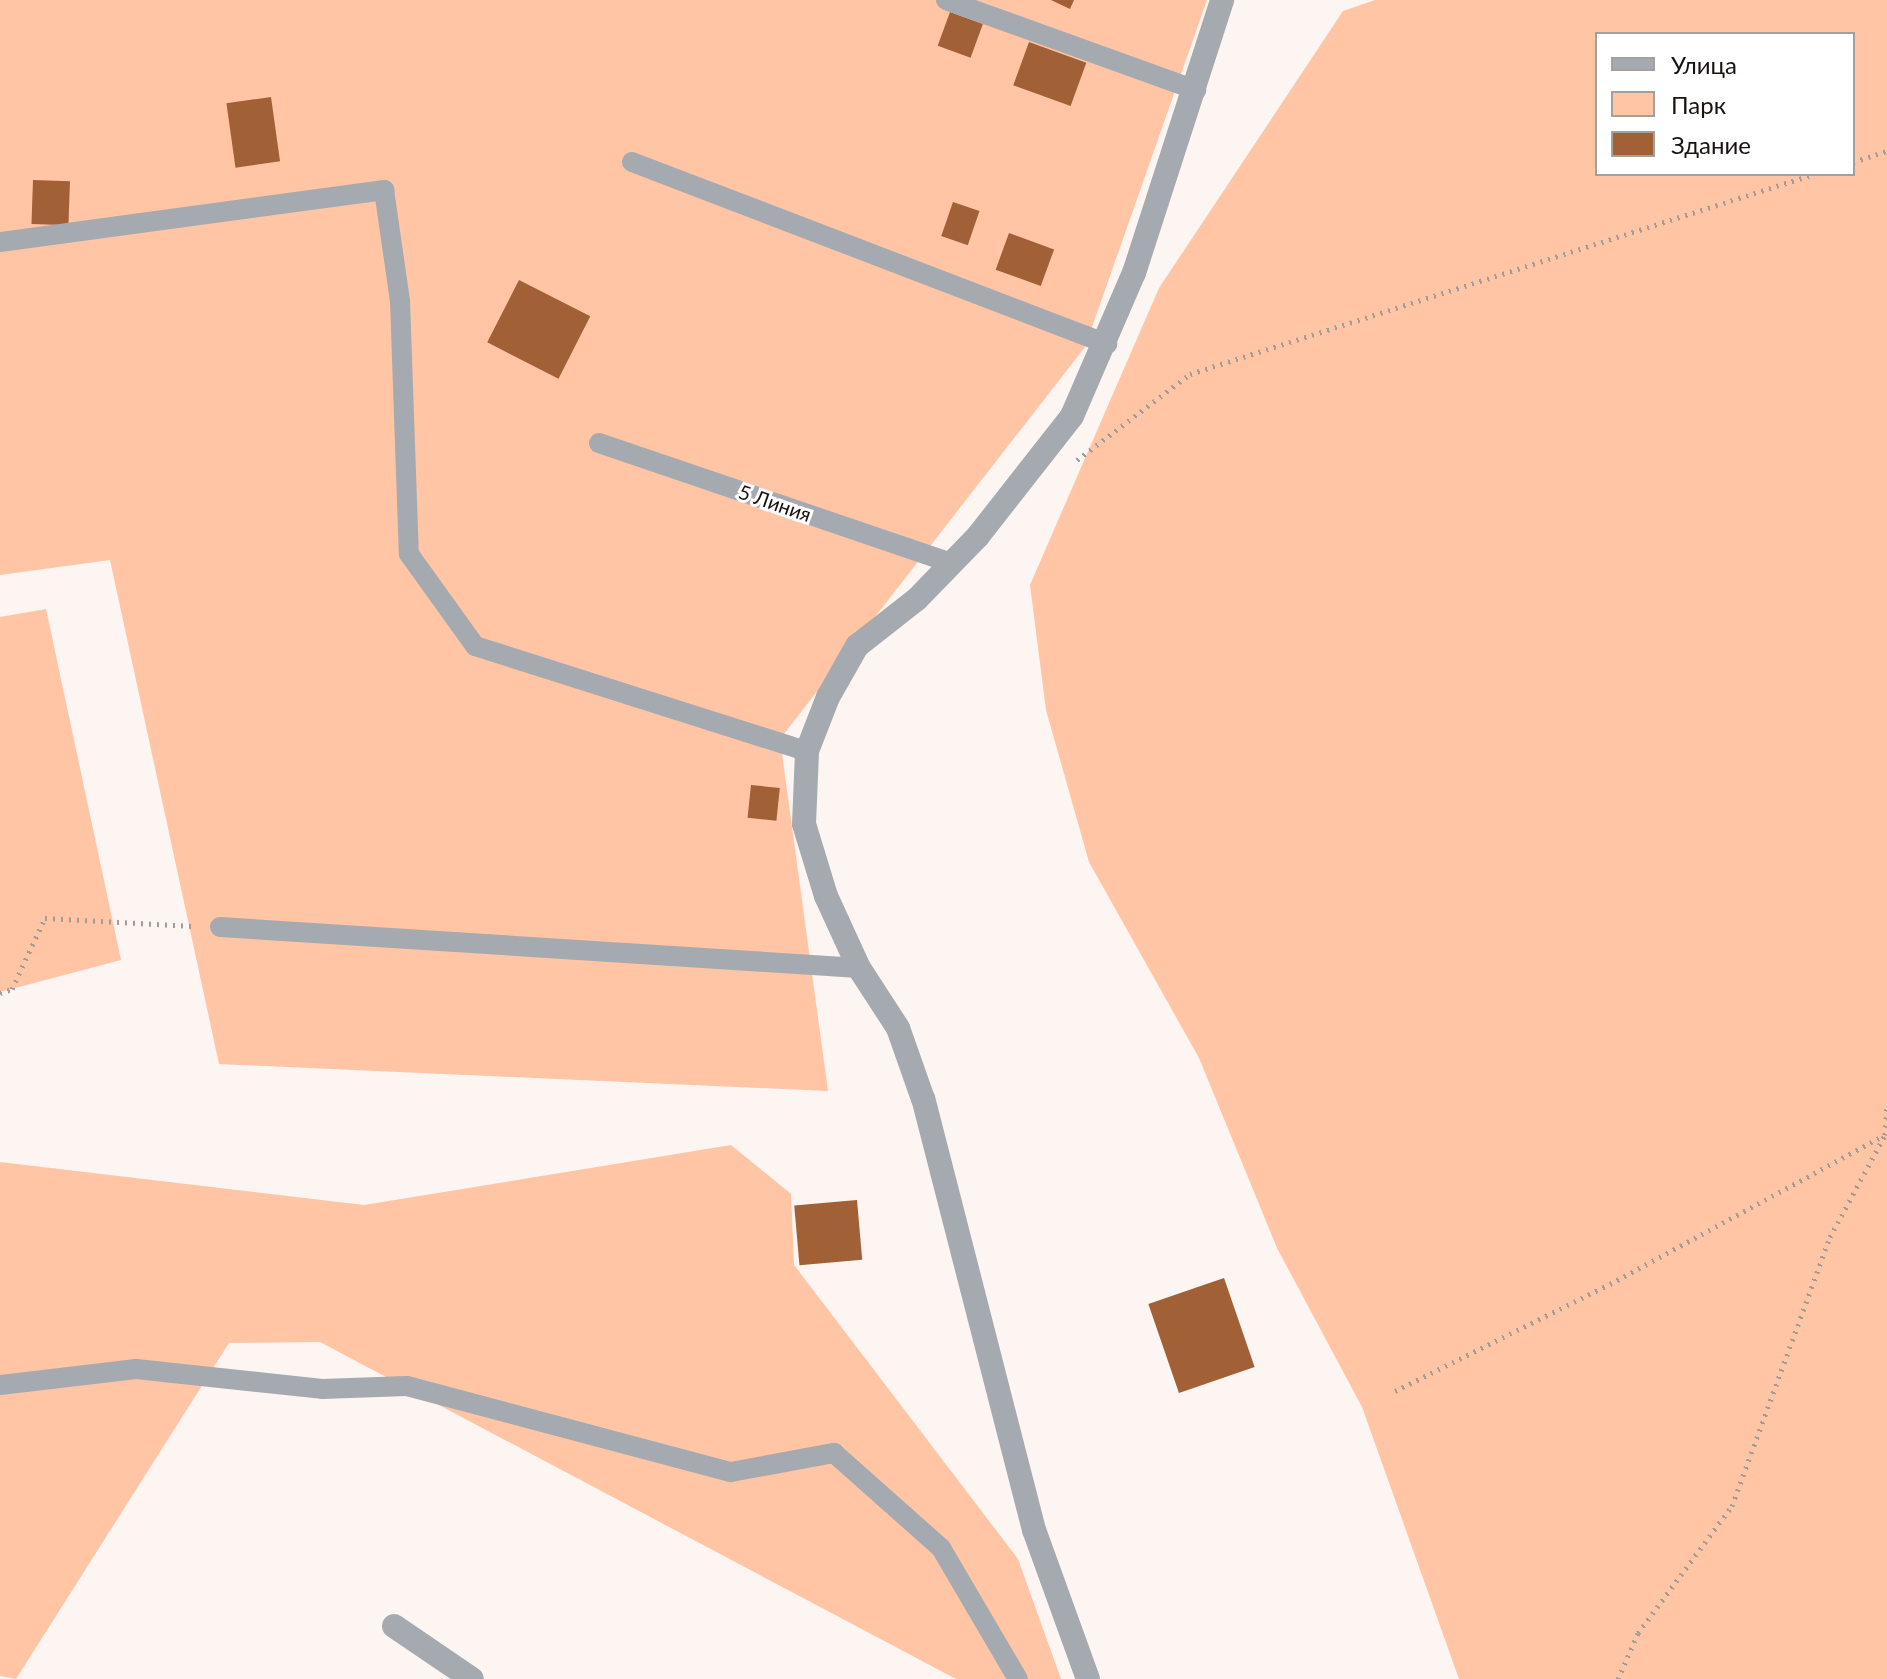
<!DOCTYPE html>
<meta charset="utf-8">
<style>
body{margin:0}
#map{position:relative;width:1887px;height:1679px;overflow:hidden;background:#fcf5f1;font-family:Lato,sans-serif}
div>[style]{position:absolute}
.green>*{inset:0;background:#ffc5a4}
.building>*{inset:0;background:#a26036;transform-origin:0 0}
.path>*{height:5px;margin-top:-2.5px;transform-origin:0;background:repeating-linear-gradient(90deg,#a29b98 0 2px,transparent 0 8px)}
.service>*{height:20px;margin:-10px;padding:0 10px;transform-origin:10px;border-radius:10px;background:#a5a9b0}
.minor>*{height:24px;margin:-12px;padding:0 12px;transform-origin:12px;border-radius:12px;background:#a5a9b0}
span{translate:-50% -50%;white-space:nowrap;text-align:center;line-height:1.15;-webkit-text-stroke:6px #fff;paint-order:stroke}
.street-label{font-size:20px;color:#191310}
.legend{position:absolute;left:1595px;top:32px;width:260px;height:144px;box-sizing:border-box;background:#fff;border:2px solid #a3a19f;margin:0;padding:10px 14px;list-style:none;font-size:24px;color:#191310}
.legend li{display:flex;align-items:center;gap:16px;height:40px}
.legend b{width:40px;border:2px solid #a3a19f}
</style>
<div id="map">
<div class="green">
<div style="clip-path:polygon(0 0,1207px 0,1085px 347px,780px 739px,828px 1091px,219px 1064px,110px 560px,0 575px)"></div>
<div style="clip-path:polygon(evenodd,1375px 0,1887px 0,1887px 1679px,1459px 1679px,1362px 1407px,1277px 1248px,1199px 1058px,1089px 862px,1046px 710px,1030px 585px,1159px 288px,1343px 11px,1375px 0,1597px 34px,1853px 34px,1853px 174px,1597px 174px,1597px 34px)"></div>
<div style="clip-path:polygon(46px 609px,121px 960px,0 992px,0 617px)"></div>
<div style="clip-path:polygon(731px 1145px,791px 1194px,794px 1265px,1018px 1559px,1061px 1679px,956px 1679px,320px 1342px,229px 1343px,16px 1679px,0 1676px,0 1162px,364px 1205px)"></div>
</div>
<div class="building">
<div style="clip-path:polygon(1051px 0,1074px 0,1070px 9px)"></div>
<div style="left:950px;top:12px;width:35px;height:36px;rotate:20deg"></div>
<div style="left:1029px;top:42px;width:61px;height:46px;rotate:20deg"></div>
<div style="left:271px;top:97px;width:65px;height:45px;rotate:82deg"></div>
<div style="left:33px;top:180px;width:37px;height:44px;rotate:2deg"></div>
<div style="left:953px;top:202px;width:28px;height:36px;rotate:19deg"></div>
<div style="left:1009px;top:233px;width:48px;height:39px;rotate:20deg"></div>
<div style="left:519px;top:280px;width:80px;height:70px;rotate:27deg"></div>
<div style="left:751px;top:785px;width:29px;height:33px;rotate:6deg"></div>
<div style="left:857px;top:1200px;width:60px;height:63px;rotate:85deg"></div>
<div style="left:1224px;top:1278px;width:94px;height:80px;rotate:71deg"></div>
</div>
<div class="path">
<div style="left:1853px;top:162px;width:36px;rotate:-18deg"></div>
<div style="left:1077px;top:460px;width:142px;rotate:-37.3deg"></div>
<div style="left:1190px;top:374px;width:655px;rotate:-17.77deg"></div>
<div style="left:0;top:993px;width:13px;rotate:-18deg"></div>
<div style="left:12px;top:989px;width:78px;rotate:-65.1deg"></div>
<div style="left:45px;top:918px;width:148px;rotate:3.1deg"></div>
<div style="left:1395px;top:1391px;width:240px;rotate:-26.5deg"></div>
<div style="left:1610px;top:1284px;width:311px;rotate:-28.5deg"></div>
<div style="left:1618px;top:1679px;width:50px;rotate:-66.5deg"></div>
<div style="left:1638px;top:1633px;width:158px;rotate:-53.5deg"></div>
<div style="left:1732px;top:1506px;width:286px;rotate:-70deg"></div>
<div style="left:1830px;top:1237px;width:116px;rotate:-61.7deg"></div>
<div style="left:1885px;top:1135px;width:29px;rotate:-86deg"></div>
</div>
<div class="service">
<div style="left:946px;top:0;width:266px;rotate:19.8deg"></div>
<div style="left:632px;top:162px;width:509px;rotate:20.96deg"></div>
<div style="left:0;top:242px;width:388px;rotate:-7.7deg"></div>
<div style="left:384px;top:190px;width:112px;rotate:81.8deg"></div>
<div style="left:400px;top:301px;width:253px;rotate:88deg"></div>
<div style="left:409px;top:554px;width:113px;rotate:54.3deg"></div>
<div style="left:475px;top:646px;width:348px;rotate:17.6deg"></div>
<div style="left:599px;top:443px;width:373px;rotate:18.8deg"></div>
<div style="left:220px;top:927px;width:640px;rotate:3.67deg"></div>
<div style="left:0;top:1385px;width:137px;rotate:-6.7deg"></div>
<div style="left:136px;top:1369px;width:187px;rotate:6.1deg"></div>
<div style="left:322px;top:1389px;width:85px;rotate:-2deg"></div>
<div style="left:407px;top:1386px;width:335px;rotate:14.9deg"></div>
<div style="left:731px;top:1472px;width:105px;rotate:-10.5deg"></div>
<div style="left:834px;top:1453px;width:143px;rotate:41.6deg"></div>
<div style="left:941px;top:1548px;width:152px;rotate:59.6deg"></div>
</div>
<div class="minor">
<div style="left:394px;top:1626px;width:94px;rotate:34.2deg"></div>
<div style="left:1088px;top:1679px;width:158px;rotate:-109.9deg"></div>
<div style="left:1034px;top:1530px;width:445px;rotate:-104.4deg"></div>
<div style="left:923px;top:1099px;width:75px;rotate:-109.4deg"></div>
<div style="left:898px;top:1028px;width:72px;rotate:-123deg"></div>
<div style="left:859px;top:968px;width:79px;rotate:-114.6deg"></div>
<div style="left:826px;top:896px;width:75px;rotate:-107deg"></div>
<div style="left:804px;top:824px;width:73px;rotate:-87.6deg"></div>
<div style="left:807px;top:751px;width:58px;rotate:-68.7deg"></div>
<div style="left:828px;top:697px;width:59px;rotate:-60.4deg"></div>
<div style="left:857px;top:646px;width:76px;rotate:-38.1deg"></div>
<div style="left:917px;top:599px;width:88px;rotate:-45.9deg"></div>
<div style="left:978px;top:536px;width:152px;rotate:-51.9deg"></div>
<div style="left:1072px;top:416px;width:156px;rotate:-66.6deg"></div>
<div style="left:1134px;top:273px;width:287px;rotate:-72.1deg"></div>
</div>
<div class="street-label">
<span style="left:775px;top:503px;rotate:19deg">5 Линия</span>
</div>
<ul class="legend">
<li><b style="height:10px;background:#a5a9b0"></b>Улица</li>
<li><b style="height:22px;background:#ffc5a4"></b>Парк</li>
<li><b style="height:22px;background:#a26036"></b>Здание</li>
</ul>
</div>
